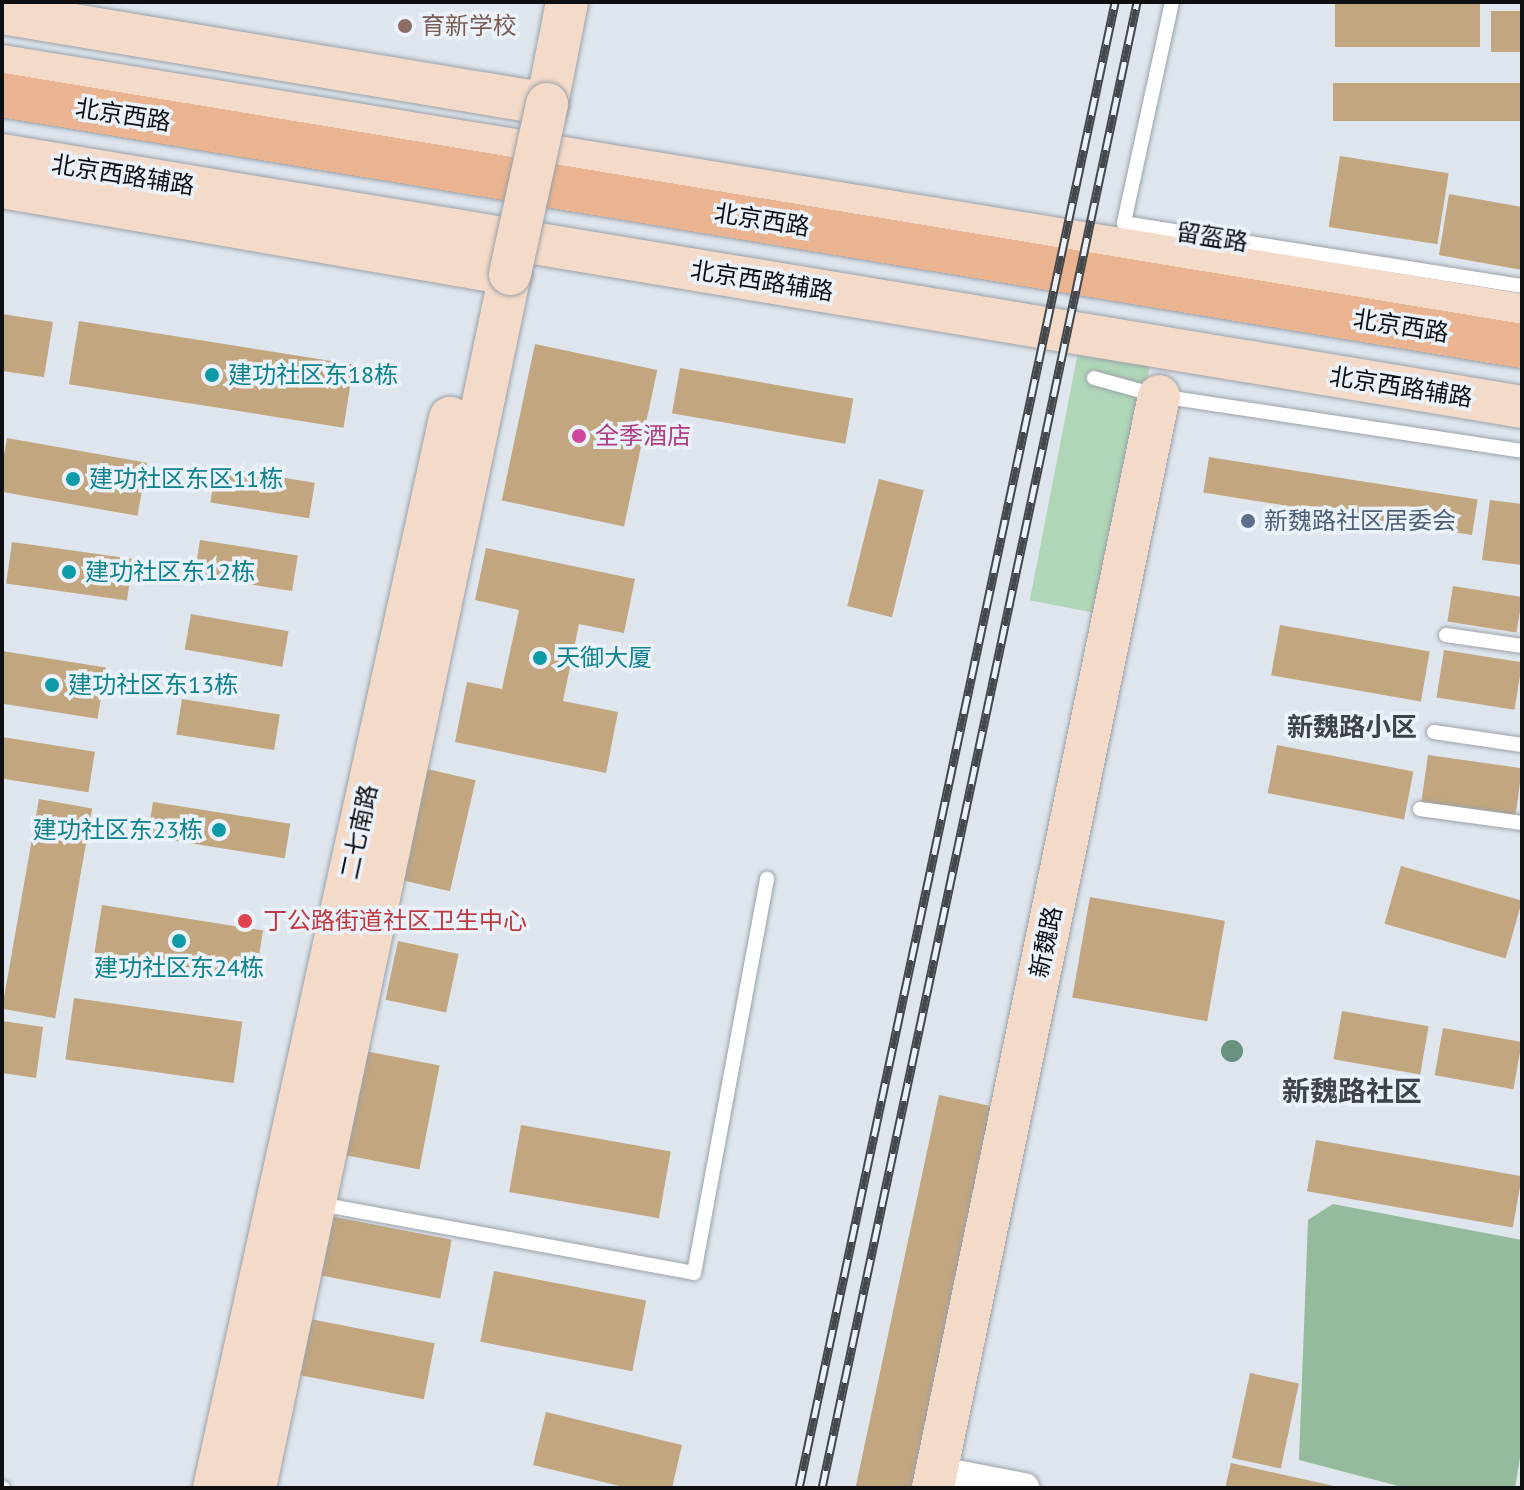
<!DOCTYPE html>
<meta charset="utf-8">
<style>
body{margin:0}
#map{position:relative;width:1524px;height:1490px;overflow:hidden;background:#dee5ed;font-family:"PT Sans","Noto Sans SC",sans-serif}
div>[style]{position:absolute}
.green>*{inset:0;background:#afd6b7;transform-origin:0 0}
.forest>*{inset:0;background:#93bb9c}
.building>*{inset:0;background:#c2a680;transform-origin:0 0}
.roads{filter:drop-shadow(0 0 2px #9ba1a8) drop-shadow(0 0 2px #9ba1a8)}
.lane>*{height:14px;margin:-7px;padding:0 7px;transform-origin:7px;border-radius:7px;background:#fff}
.street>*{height:30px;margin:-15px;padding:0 15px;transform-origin:15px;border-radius:15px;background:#fff}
.secondary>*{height:42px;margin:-21px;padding:0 21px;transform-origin:21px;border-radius:21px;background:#f4dac8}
.primary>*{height:44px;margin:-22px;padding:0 22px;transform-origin:22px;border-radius:22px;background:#eab491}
.rail>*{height:9px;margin-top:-4.5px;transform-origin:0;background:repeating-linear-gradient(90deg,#ecf2fa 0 18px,#44474b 0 36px);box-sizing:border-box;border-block:2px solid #44474b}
.bridges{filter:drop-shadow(0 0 2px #9ba1a8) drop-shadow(0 0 2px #9ba1a8)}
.secondary-bridge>*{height:42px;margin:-21px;padding:0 21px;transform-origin:21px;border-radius:21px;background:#f4dac8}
.trees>*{width:22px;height:22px;margin:-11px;border-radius:50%;background:#6b9180}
.dots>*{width:22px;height:22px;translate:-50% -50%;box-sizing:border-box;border:4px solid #ecf2fa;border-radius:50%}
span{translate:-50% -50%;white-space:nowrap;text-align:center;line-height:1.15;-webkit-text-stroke:7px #ecf2fa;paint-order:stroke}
.education-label{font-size:24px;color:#785e54}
.left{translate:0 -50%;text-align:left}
.street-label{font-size:24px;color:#0d0f12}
.culture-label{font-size:24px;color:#0d838f}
.right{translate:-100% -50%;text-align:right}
.hotel-label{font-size:24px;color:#b23c85}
.service-label{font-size:24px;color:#4e5e75}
.health-label{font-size:24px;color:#be3a42}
.neighbourhood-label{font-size:26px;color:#3e4349;font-weight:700}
.quarter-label{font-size:28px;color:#3e4349;font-weight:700}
.frame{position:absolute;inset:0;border:4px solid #0d0f12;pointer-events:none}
</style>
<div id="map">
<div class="green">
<div style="left:1079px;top:347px;width:73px;height:258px;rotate:11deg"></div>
</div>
<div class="forest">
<div style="clip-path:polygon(1333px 1204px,1522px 1240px,1522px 1445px,1515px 1488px,1406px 1488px,1299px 1460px,1308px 1220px)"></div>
</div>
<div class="building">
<div style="left:1335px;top:2px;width:145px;height:45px"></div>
<div style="left:1522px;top:11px;width:41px;height:31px;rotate:90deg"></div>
<div style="left:1333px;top:83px;width:189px;height:38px"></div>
<div style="left:1340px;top:156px;width:110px;height:72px;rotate:9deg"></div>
<div style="clip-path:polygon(1449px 194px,1522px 207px,1522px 270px,1439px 255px)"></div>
<div style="clip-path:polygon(2px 314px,53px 322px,44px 377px,2px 371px)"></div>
<div style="left:79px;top:321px;width:278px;height:64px;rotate:9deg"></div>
<div style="left:535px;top:344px;width:125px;height:160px;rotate:12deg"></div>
<div style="left:680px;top:368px;width:176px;height:46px;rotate:10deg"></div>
<div style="left:7px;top:438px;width:142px;height:54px;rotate:10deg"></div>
<div style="left:1209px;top:457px;width:272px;height:36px;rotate:9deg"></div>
<div style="left:216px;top:467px;width:100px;height:36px;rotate:9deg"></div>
<div style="left:879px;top:479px;width:46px;height:131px;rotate:14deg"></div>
<div style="clip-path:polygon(1490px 500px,1522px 504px,1522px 565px,1482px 560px)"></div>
<div style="left:200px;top:540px;width:99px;height:36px;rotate:9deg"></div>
<div style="left:12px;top:542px;width:122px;height:42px;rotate:8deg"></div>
<div style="clip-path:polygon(486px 548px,635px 579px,624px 633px,579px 624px,563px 701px,618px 712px,606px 773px,455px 742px,467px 682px,502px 689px,519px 610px,475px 600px)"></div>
<div style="left:1453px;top:586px;width:70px;height:36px;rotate:9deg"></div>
<div style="left:191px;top:614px;width:99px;height:36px;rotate:10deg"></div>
<div style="left:1280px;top:625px;width:152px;height:51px;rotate:10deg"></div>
<div style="left:1444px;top:650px;width:79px;height:48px;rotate:9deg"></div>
<div style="left:2px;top:651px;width:105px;height:52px;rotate:9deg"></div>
<div style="left:182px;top:699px;width:99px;height:36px;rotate:9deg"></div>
<div style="left:2px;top:737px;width:94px;height:41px;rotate:9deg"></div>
<div style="left:1277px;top:745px;width:139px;height:49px;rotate:11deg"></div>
<div style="left:1428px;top:755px;width:95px;height:47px;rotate:8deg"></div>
<div style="left:423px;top:768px;width:54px;height:114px;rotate:13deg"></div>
<div style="left:39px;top:799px;width:54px;height:213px;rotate:10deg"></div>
<div style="left:153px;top:802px;width:139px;height:35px;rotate:9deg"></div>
<div style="left:1401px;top:866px;width:126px;height:60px;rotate:16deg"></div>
<div style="left:1090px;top:897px;width:137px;height:102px;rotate:10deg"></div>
<div style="left:102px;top:905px;width:163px;height:48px;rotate:9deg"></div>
<div style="left:398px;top:941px;width:62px;height:60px;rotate:12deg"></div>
<div style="left:74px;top:998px;width:170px;height:62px;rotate:8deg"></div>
<div style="left:1342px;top:1011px;width:88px;height:49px;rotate:10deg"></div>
<div style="clip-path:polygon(2px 1021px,43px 1027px,36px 1078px,2px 1073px)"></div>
<div style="left:1443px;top:1028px;width:80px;height:48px;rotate:10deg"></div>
<div style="left:365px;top:1051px;width:76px;height:106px;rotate:11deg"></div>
<div style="left:939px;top:1095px;width:66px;height:403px;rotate:12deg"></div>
<div style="left:521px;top:1125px;width:152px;height:68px;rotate:10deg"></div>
<div style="left:1316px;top:1140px;width:209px;height:52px;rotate:10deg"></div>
<div style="left:330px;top:1216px;width:124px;height:60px;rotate:11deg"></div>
<div style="left:494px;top:1271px;width:155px;height:72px;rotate:11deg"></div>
<div style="left:310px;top:1319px;width:127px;height:57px;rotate:11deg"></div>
<div style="left:1250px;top:1373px;width:50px;height:87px;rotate:12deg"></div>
<div style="clip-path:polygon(546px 1412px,682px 1445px,672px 1488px,628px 1488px,533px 1465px)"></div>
<div style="clip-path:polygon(1231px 1463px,1338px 1487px,1338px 1488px,1225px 1488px)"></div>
</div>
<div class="roads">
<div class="lane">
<div style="left:1172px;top:2px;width:226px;rotate:102.3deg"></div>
<div style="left:1124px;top:223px;width:403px;rotate:9deg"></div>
<div style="left:1094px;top:378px;width:67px;rotate:15.5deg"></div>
<div style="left:1159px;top:396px;width:367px;rotate:8.6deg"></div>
<div style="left:1446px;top:635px;width:77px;rotate:8.2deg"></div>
<div style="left:1434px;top:732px;width:89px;rotate:8.4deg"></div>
<div style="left:1420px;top:809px;width:103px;rotate:7.8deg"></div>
<div style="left:319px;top:1204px;width:381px;rotate:10.4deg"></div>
<div style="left:694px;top:1273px;width:401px;rotate:-79.5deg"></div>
<div style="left:2px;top:1488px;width:1px"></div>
</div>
<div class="street">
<div style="left:936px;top:1471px;width:90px;rotate:10.9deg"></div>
</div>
<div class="secondary">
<div style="left:2px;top:13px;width:553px;rotate:9.48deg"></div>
<div style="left:547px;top:104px;width:104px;rotate:-78.9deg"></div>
<div style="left:2px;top:66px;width:1540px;rotate:9.3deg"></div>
<div style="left:2px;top:155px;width:1541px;rotate:9.41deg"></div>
<div style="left:2px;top:187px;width:515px;rotate:9.72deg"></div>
<div style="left:510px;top:274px;width:1240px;rotate:101.86deg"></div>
<div style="left:214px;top:1488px;width:1096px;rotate:-77.56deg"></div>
<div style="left:933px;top:1488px;width:1115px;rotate:-78.31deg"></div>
</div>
<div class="primary">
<div style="left:2px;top:95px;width:1541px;rotate:9.38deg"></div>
</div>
</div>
<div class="rail">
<div style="left:799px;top:1488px;width:1519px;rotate:-77.99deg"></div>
<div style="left:822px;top:1488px;width:1519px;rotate:-78.03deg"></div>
</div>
<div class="bridges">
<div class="secondary-bridge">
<div style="left:510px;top:274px;width:174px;rotate:-77.7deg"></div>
</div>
</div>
<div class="trees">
<div style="left:1232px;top:1051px"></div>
</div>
<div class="dots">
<div style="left:405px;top:26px;background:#8d6e63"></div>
<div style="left:212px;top:375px;background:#0f9aa8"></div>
<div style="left:579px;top:436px;background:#d1479c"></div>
<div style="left:73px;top:479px;background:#0f9aa8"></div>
<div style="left:1248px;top:521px;background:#5c6f8a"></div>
<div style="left:69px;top:572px;background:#0f9aa8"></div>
<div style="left:540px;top:658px;background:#0f9aa8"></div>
<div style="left:52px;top:685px;background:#0f9aa8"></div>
<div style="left:219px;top:830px;background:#0f9aa8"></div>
<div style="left:245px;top:921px;background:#e0444e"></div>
<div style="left:179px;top:941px;background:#0f9aa8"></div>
</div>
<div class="education-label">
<span class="left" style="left:421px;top:26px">育新学校</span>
</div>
<div class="street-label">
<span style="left:123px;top:115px;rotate:9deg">北京西路</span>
<span style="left:123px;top:175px;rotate:9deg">北京西路辅路</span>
<span style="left:762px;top:220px;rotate:9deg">北京西路</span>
<span style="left:1212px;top:237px;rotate:9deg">留盔路</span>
<span style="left:762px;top:281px;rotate:9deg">北京西路辅路</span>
<span style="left:1401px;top:326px;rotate:9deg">北京西路</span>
<span style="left:1401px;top:387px;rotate:9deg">北京西路辅路</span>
<span style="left:359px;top:832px;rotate:-78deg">二七南路</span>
<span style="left:1046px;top:942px;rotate:-78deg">新魏路</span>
</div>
<div class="culture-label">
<span class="left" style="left:228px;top:375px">建功社区东18栋</span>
<span class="left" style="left:89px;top:479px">建功社区东区11栋</span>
<span class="left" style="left:85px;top:572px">建功社区东12栋</span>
<span class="left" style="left:556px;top:658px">天御大厦</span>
<span class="left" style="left:68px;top:685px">建功社区东13栋</span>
<span class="right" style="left:203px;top:830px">建功社区东23栋</span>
<span style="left:179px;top:968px">建功社区东24栋</span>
</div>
<div class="hotel-label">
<span class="left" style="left:595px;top:436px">全季酒店</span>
</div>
<div class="service-label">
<span class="left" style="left:1264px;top:521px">新魏路社区居委会</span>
</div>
<div class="health-label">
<span class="left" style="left:263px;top:921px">丁公路街道社区卫生中心</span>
</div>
<div class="neighbourhood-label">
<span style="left:1352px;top:727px">新魏路小区</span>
</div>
<div class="quarter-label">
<span style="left:1352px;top:1091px">新魏路社区</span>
</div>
<div class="frame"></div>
</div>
